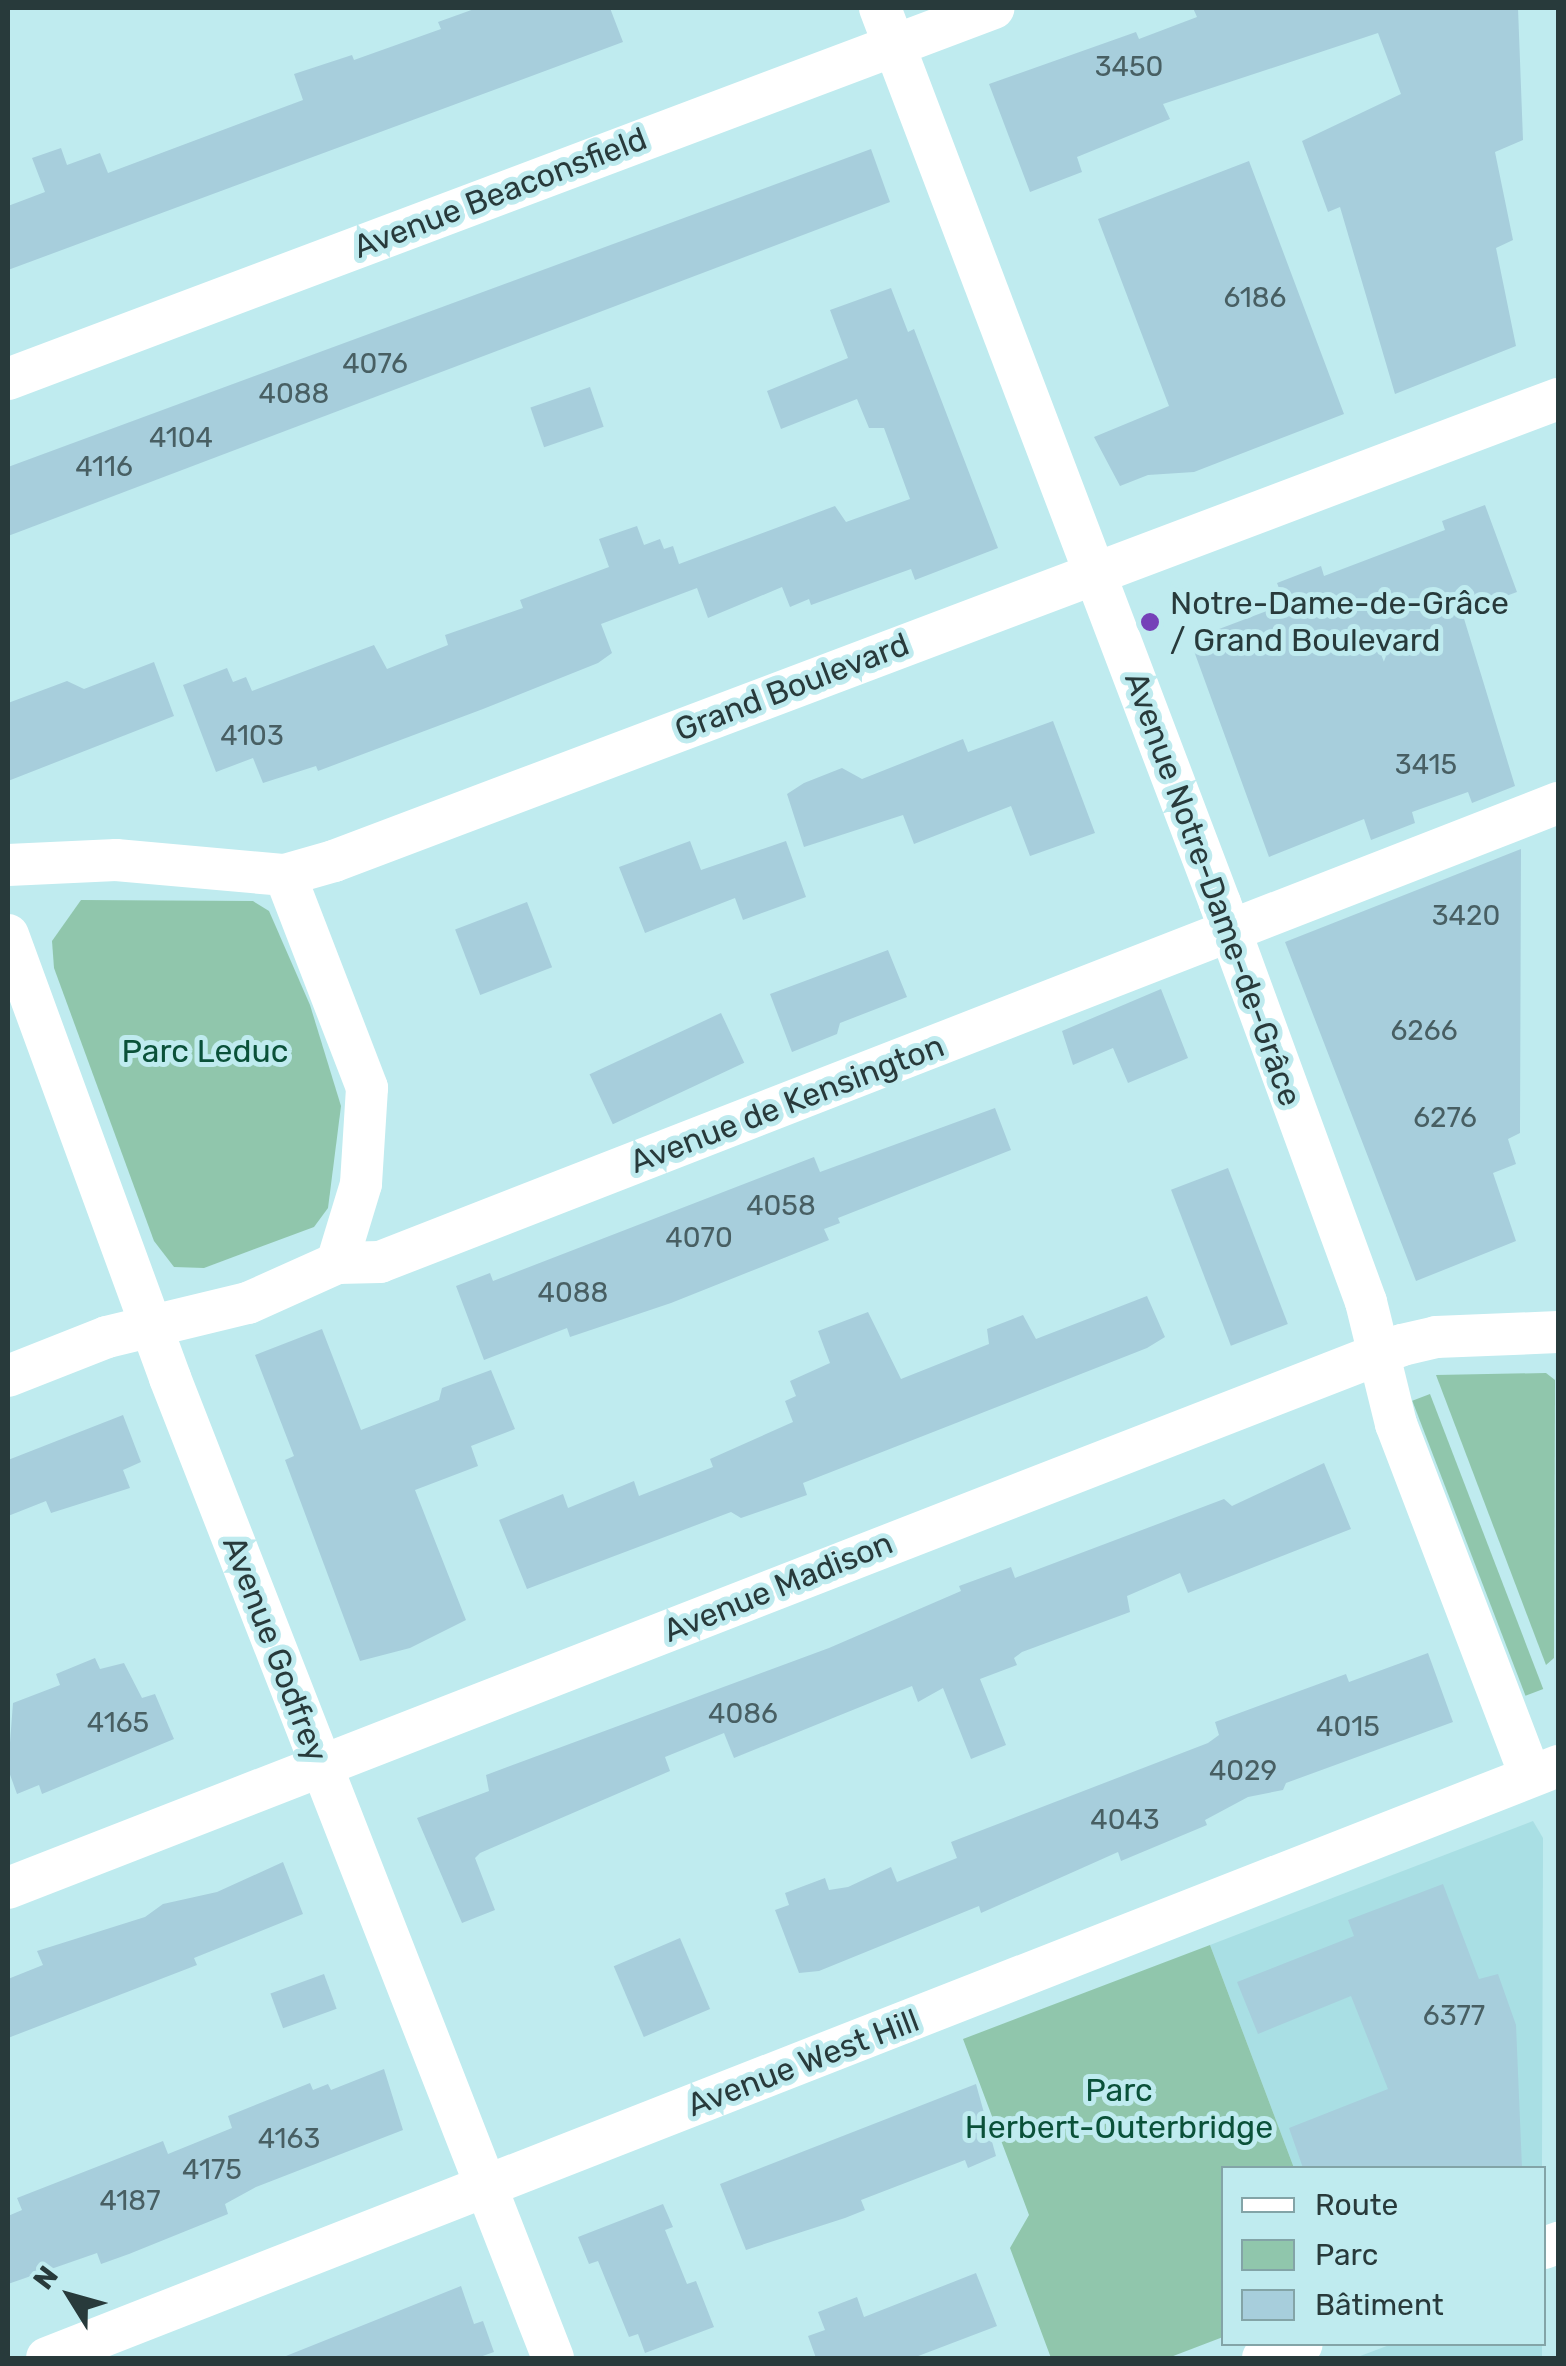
<!DOCTYPE html>
<meta charset="utf-8">
<style>
body{margin:0}
#map{position:relative;width:1566px;height:2366px;overflow:hidden;background:#bfebef;font-family:Rubik,sans-serif}
div>[style]{position:absolute}
.built>*{inset:0;background:#a9dfe4}
.green>*{inset:0;background:#90c6ac;transform-origin:0 0}
.building>*{inset:0;background:#a7cedc;transform-origin:0 0}
.street>*{height:42px;margin:-21px;padding:0 21px;transform-origin:21px;border-radius:21px;background:#fff}
.dots>*{width:28px;height:28px;translate:-50% -50%;box-sizing:border-box;border:5px solid #bfebef;border-radius:50%}
span{translate:-50% -50%;white-space:nowrap;text-align:center;line-height:1.15;-webkit-text-stroke:10px #bfebef;paint-order:stroke}
.number-label{font-size:28px;color:#485f63}
.number-label span{-webkit-text-stroke-width:0}
.street-label{font-size:32px;color:#283a3b}
.poi-label{font-size:32px;color:#283a3b}
.left{translate:0 -50%;text-align:left}
.park-label{font-size:32px;color:#0a5139}
.frame{position:absolute;inset:0;border:10px solid #283a3b;pointer-events:none}
.legend{position:absolute;left:1221px;top:2166px;width:325px;height:180px;box-sizing:border-box;background:#bfebef;border:2px solid #83a4a7;margin:0;padding:12px 18px;list-style:none;font-size:30px;color:#283a3b}
.legend li{display:flex;align-items:center;gap:20px;height:50px}
.legend b{width:50px;border:2px solid #83a4a7}
.north{position:absolute;left:20px;top:2246px;width:100px;height:100px;-webkit-text-stroke:8px #bfebef;paint-order:stroke;rotate:307deg;font-size:28px;font-weight:700;line-height:40px;text-align:center;color:#283a3b}
.north::after{content:'';display:block;margin:auto;width:35px;height:45px;background:#283a3b;clip-path:polygon(50% 0,100% 100%,50% 72%,0 100%)}
</style>
<div id="map">
<div class="built">
<div style="clip-path:polygon(1533px 1821px,1543px 1838px,1542px 2168px,1294px 2168px,1210px 1945px)"></div>
<div style="clip-path:polygon(1392px 2344px,1542px 2344px,1542px 2358px,1355px 2358px)"></div>
</div>
<div class="green">
<div style="clip-path:polygon(81px 900px,253px 901px,269px 911px,310px 1005px,341px 1106px,328px 1208px,314px 1227px,204px 1268px,174px 1267px,154px 1241px,54px 968px,52px 941px)"></div>
<div style="clip-path:polygon(1546px 1373px,1555px 1380px,1554px 1658px,1546px 1665px,1436px 1375px)"></div>
<div style="left:1430px;top:1394px;width:316px;height:19px;rotate:69deg"></div>
<div style="clip-path:polygon(1210px 1945px,1294px 2168px,1224px 2168px,1223px 2337px,1168px 2358px,1051px 2358px,1010px 2248px,1029px 2215px,963px 2039px)"></div>
</div>
<div class="building">
<div style="clip-path:polygon(477px 8px,610px 8px,623px 42px,8px 270px,8px 206px,45px 192px,32px 158px,61px 148px,67px 165px,100px 153px,108px 173px,303px 100px,294px 74px,352px 55px,354px 60px,441px 29px,438px 22px)"></div>
<div style="clip-path:polygon(1193px 8px,1518px 8px,1523px 140px,1495px 152px,1513px 240px,1496px 248px,1516px 346px,1395px 394px,1340px 207px,1328px 212px,1302px 141px,1401px 94px,1378px 33px,1163px 104px,1170px 119px,1077px 157px,1082px 172px,1030px 192px,989px 84px,1136px 32px,1139px 39px,1197px 17px)"></div>
<div style="clip-path:polygon(871px 149px,890px 202px,8px 536px,8px 467px)"></div>
<div style="clip-path:polygon(1249px 161px,1344px 414px,1194px 472px,1148px 475px,1120px 486px,1094px 437px,1169px 406px,1098px 219px)"></div>
<div style="clip-path:polygon(891px 288px,908px 332px,914px 329px,998px 548px,915px 580px,911px 569px,811px 605px,809px 599px,790px 607px,782px 587px,708px 618px,697px 588px,601px 624px,612px 653px,598px 663px,483px 709px,318px 771px,316px 766px,263px 783px,253px 758px,216px 772px,183px 685px,227px 668px,233px 682px,246px 677px,252px 691px,374px 645px,387px 669px,448px 645px,445px 635px,523px 608px,520px 600px,609px 567px,599px 539px,637px 526px,644px 545px,660px 539px,664px 549px,673px 546px,679px 564px,835px 506px,846px 522px,910px 499px,884px 428px,869px 428px,857px 399px,781px 429px,767px 391px,848px 358px,830px 310px)"></div>
<div style="left:590px;top:387px;width:42px;height:63px;rotate:71deg"></div>
<div style="clip-path:polygon(1485px 505px,1517px 592px,1462px 612px,1515px 786px,1472px 803px,1468px 792px,1412px 812px,1415px 823px,1371px 840px,1364px 819px,1269px 857px,1190px 640px,1285px 604px,1277px 583px,1321px 566px,1324px 576px,1445px 530px,1442px 521px)"></div>
<div style="clip-path:polygon(154px 662px,174px 716px,8px 781px,8px 703px,67px 681px,84px 689px)"></div>
<div style="clip-path:polygon(1053px 721px,1095px 833px,1030px 856px,1011px 806px,914px 844px,903px 815px,804px 847px,787px 794px,804px 783px,842px 768px,862px 779px,963px 739px,968px 752px)"></div>
<div style="clip-path:polygon(690px 841px,701px 870px,786px 841px,806px 897px,743px 920px,735px 898px,645px 933px,619px 867px)"></div>
<div style="clip-path:polygon(1521px 849px,1520px 1133px,1508px 1139px,1516px 1164px,1493px 1173px,1516px 1241px,1416px 1281px,1285px 942px)"></div>
<div style="left:527px;top:902px;width:70px;height:77px;rotate:69deg"></div>
<div style="clip-path:polygon(888px 950px,907px 997px,840px 1023px,837px 1034px,792px 1052px,770px 994px)"></div>
<div style="clip-path:polygon(1161px 989px,1188px 1058px,1128px 1083px,1113px 1048px,1073px 1065px,1062px 1031px)"></div>
<div style="left:721px;top:1013px;width:55px;height:145px;rotate:65deg"></div>
<div style="clip-path:polygon(995px 1108px,1011px 1150px,838px 1218px,840px 1223px,824px 1229px,829px 1240px,671px 1303px,570px 1337px,567px 1328px,484px 1360px,456px 1286px,490px 1273px,493px 1281px,814px 1157px,820px 1172px)"></div>
<div style="left:1228px;top:1168px;width:167px;height:61px;rotate:69deg"></div>
<div style="clip-path:polygon(1147px 1296px,1165px 1337px,1147px 1348px,803px 1483px,807px 1495px,741px 1518px,731px 1512px,527px 1589px,499px 1520px,563px 1494px,568px 1508px,634px 1481px,639px 1496px,713px 1467px,710px 1459px,793px 1422px,785px 1401px,796px 1396px,790px 1381px,830px 1363px,818px 1331px,868px 1312px,901px 1379px,989px 1344px,987px 1329px,1023px 1315px,1036px 1339px)"></div>
<div style="clip-path:polygon(322px 1329px,361px 1430px,439px 1400px,442px 1388px,491px 1370px,515px 1429px,471px 1446px,478px 1466px,415px 1490px,466px 1620px,410px 1648px,360px 1661px,285px 1460px,294px 1456px,255px 1355px)"></div>
<div style="clip-path:polygon(123px 1415px,141px 1462px,123px 1470px,130px 1488px,51px 1513px,46px 1501px,8px 1516px,8px 1460px)"></div>
<div style="clip-path:polygon(1324px 1463px,1351px 1529px,1188px 1593px,1180px 1573px,1127px 1596px,1130px 1612px,1022px 1652px,1014px 1658px,1017px 1665px,980px 1679px,1006px 1745px,971px 1759px,943px 1688px,918px 1702px,912px 1686px,734px 1758px,724px 1733px,665px 1757px,670px 1771px,480px 1853px,475px 1858px,495px 1910px,462px 1923px,417px 1818px,489px 1791px,486px 1775px,829px 1648px,961px 1591px,959px 1586px,1011px 1567px,1015px 1578px,1224px 1499px,1232px 1506px)"></div>
<div style="clip-path:polygon(1428px 1653px,1453px 1722px,1286px 1783px,1283px 1790px,1248px 1797px,1205px 1820px,1207px 1825px,1121px 1861px,1118px 1852px,981px 1913px,979px 1906px,819px 1971px,799px 1973px,775px 1910px,789px 1905px,785px 1893px,825px 1878px,829px 1890px,848px 1887px,891px 1867px,897px 1882px,957px 1858px,951px 1842px,1208px 1743px,1219px 1735px,1215px 1722px,1346px 1674px,1349px 1682px)"></div>
<div style="clip-path:polygon(95px 1658px,100px 1669px,124px 1663px,142px 1698px,155px 1694px,174px 1739px,42px 1794px,39px 1785px,17px 1794px,8px 1769px,13px 1703px,60px 1685px,56px 1674px)"></div>
<div style="clip-path:polygon(283px 1862px,303px 1914px,194px 1958px,197px 1965px,8px 2038px,8px 1979px,43px 1965px,37px 1951px,145px 1917px,163px 1904px,217px 1892px)"></div>
<div style="clip-path:polygon(1443px 1884px,1479px 1979px,1498px 1974px,1516px 2025px,1522px 2168px,1303px 2168px,1289px 2128px,1388px 2089px,1351px 1996px,1258px 2034px,1237px 1982px,1354px 1936px,1348px 1920px)"></div>
<div style="left:680px;top:1938px;width:77px;height:72px;rotate:67deg"></div>
<div style="left:324px;top:1974px;width:37px;height:57px;rotate:70deg"></div>
<div style="clip-path:polygon(384px 2069px,403px 2130px,256px 2187px,225px 2204px,228px 2214px,129px 2254px,101px 2264px,97px 2253px,8px 2284px,8px 2216px,22px 2210px,17px 2198px,163px 2141px,168px 2154px,232px 2128px,228px 2116px,310px 2083px,313px 2090px,328px 2084px,331px 2090px)"></div>
<div style="clip-path:polygon(976px 2084px,996px 2156px,968px 2168px,965px 2160px,861px 2200px,865px 2210px,845px 2218px,746px 2250px,720px 2184px)"></div>
<div style="clip-path:polygon(663px 2204px,673px 2227px,665px 2230px,687px 2284px,696px 2281px,714px 2327px,645px 2353px,638px 2334px,629px 2337px,598px 2261px,589px 2264px,578px 2237px)"></div>
<div style="clip-path:polygon(976px 2273px,997px 2326px,913px 2358px,816px 2358px,808px 2336px,825px 2330px,818px 2312px,857px 2297px,864px 2317px)"></div>
<div style="clip-path:polygon(461px 2286px,474px 2324px,483px 2321px,494px 2352px,477px 2358px,281px 2358px)"></div>
</div>
<div class="street">
<div style="left:880px;top:8px;width:957px;rotate:69.2deg"></div>
<div style="left:1220px;top:903px;width:425px;rotate:69.9deg"></div>
<div style="left:1366px;top:1302px;width:126px;rotate:76.2deg"></div>
<div style="left:1396px;top:1424px;width:376px;rotate:69.1deg"></div>
<div style="left:8px;top:379px;width:1053px;rotate:-20.62deg"></div>
<div style="left:8px;top:865px;width:108px;rotate:-2.7deg"></div>
<div style="left:116px;top:860px;width:170px;rotate:5.1deg"></div>
<div style="left:285px;top:875px;width:51px;rotate:-15.9deg"></div>
<div style="left:334px;top:861px;width:1308px;rotate:-20.68deg"></div>
<div style="left:285px;top:875px;width:228px;rotate:68.9deg"></div>
<div style="left:367px;top:1088px;width:96px;rotate:93.6deg"></div>
<div style="left:361px;top:1184px;width:83px;rotate:106.9deg"></div>
<div style="left:8px;top:935px;width:472px;rotate:69.9deg"></div>
<div style="left:170px;top:1378px;width:1052px;rotate:68.65deg"></div>
<div style="left:8px;top:1376px;width:106px;rotate:-21.5deg"></div>
<div style="left:107px;top:1337px;width:145px;rotate:-13.6deg"></div>
<div style="left:248px;top:1303px;width:98px;rotate:-24.2deg"></div>
<div style="left:337px;top:1263px;width:43px;rotate:-1.3deg"></div>
<div style="left:380px;top:1262px;width:1264px;rotate:-21.29deg"></div>
<div style="left:8px;top:1888px;width:1496px;rotate:-21.28deg"></div>
<div style="left:1402px;top:1345px;width:35px;rotate:-13deg"></div>
<div style="left:1436px;top:1337px;width:122px;rotate:-2.3deg"></div>
<div style="left:1544px;top:2248px;width:15px;rotate:-20deg"></div>
<div style="left:47px;top:2358px;width:1623px;rotate:-21.39deg"></div>
<div style="left:1263px;top:2358px;width:41px;rotate:-19.7deg"></div>
</div>
<div class="dots">
<div style="left:1150px;top:622px;background:#7541b8"></div>
</div>
<div class="number-label">
<span style="left:1129px;top:67px">3450</span>
<span style="left:1255px;top:298px">6186</span>
<span style="left:375px;top:364px">4076</span>
<span style="left:294px;top:394px">4088</span>
<span style="left:181px;top:438px">4104</span>
<span style="left:104px;top:467px">4116</span>
<span style="left:252px;top:736px">4103</span>
<span style="left:1426px;top:765px">3415</span>
<span style="left:1466px;top:916px">3420</span>
<span style="left:1424px;top:1031px">6266</span>
<span style="left:1445px;top:1118px">6276</span>
<span style="left:781px;top:1206px">4058</span>
<span style="left:699px;top:1238px">4070</span>
<span style="left:573px;top:1293px">4088</span>
<span style="left:743px;top:1714px">4086</span>
<span style="left:118px;top:1723px">4165</span>
<span style="left:1348px;top:1727px">4015</span>
<span style="left:1243px;top:1771px">4029</span>
<span style="left:1125px;top:1820px">4043</span>
<span style="left:1454px;top:2016px">6377</span>
<span style="left:289px;top:2139px">4163</span>
<span style="left:212px;top:2170px">4175</span>
<span style="left:130px;top:2201px">4187</span>
</div>
<div class="street-label">
<span style="left:500px;top:193px;rotate:-21deg">Avenue Beaconsfield</span>
<span style="left:792px;top:687px;rotate:-21deg">Grand Boulevard</span>
<span style="left:1213px;top:889px;rotate:70deg">Avenue Notre-Dame-de-Grâce</span>
<span style="left:787px;top:1104px;rotate:-21deg">Avenue de Kensington</span>
<span style="left:778px;top:1587px;rotate:-22deg">Avenue Madison</span>
<span style="left:275px;top:1649px;rotate:69deg">Avenue Godfrey</span>
<span style="left:803px;top:2063px;rotate:-21deg">Avenue West Hill</span>
</div>
<div class="poi-label">
<span class="left" style="left:1170px;top:622px">Notre-Dame-de-Grâce<br>/ Grand Boulevard</span>
</div>
<div class="park-label">
<span style="left:205px;top:1051px">Parc Leduc</span>
<span style="left:1119px;top:2109px">Parc<br>Herbert-Outerbridge</span>
</div>
<div class="frame"></div>
<ul class="legend">
<li><b style="height:12px;background:#fff"></b>Route</li>
<li><b style="height:28px;background:#90c6ac"></b>Parc</li>
<li><b style="height:28px;background:#a7cedc"></b>Bâtiment</li>
</ul>
<div class="north">N</div>
</div>
